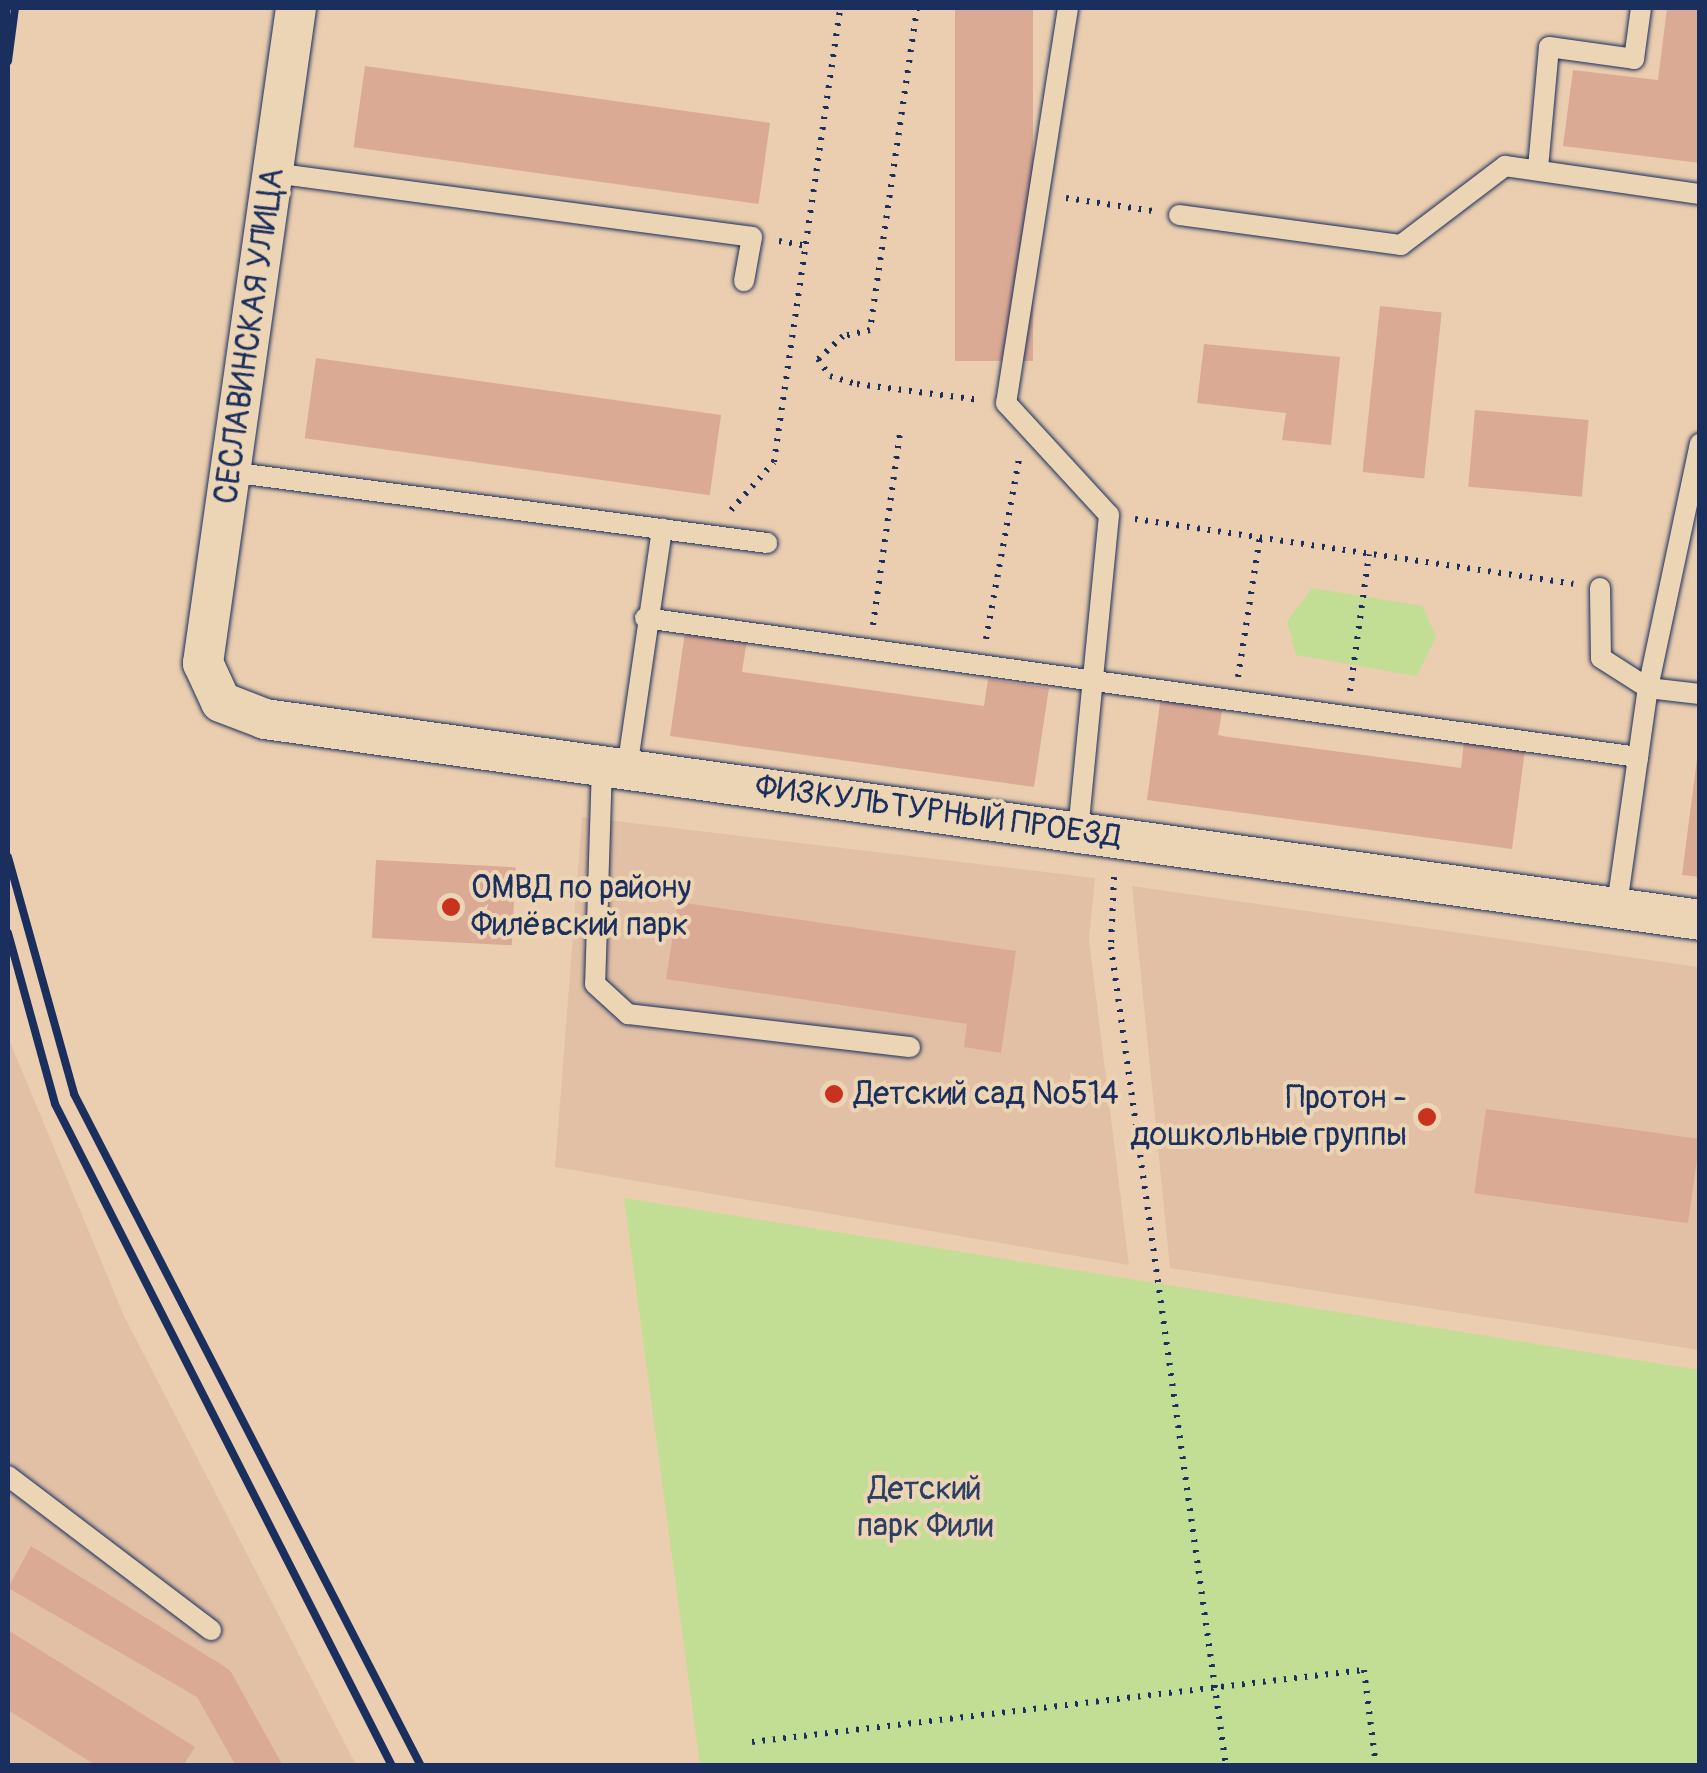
<!DOCTYPE html>
<meta charset="utf-8">
<style>
body{margin:0}
#map{position:relative;width:1707px;height:1773px;overflow:hidden;background:#ebceaf;font-family:Pangolin,sans-serif}
div>[style]{position:absolute}
.built>*{inset:0;background:#e2c0a6}
.green>*{inset:0;background:#c2de95}
.building>*{inset:0;background:#dbaa95;transform-origin:0 0}
.path>*{height:6px;margin-top:-3px;transform-origin:0;background:repeating-linear-gradient(90deg,#1b2f5e 0 2.5px,transparent 0 10.5px)}
.roads{filter:drop-shadow(0 0 2px #1b2f5e) drop-shadow(0 0 2px #1b2f5e)}
.lane>*{height:20px;margin:-10px;padding:0 10px;transform-origin:10px;border-radius:10px;background:#ecd5b5}
.street>*{height:40px;margin:-20px;padding:0 20px;transform-origin:20px;border-radius:20px;background:#ecd5b5}
.rail>*{height:8px;margin:-4px;padding:0 4px;transform-origin:4px;border-radius:4px;background:#1b2f5e}
.dots>*{width:28px;height:28px;translate:-50% -50%;box-sizing:border-box;border:5px solid #ecd5b5;border-radius:50%}
span{translate:-50% -50%;white-space:nowrap;text-align:center;line-height:1.15;-webkit-text-stroke:8px #ecd5b5;paint-order:stroke}
.street-label{font-size:32px;color:#1b2f5e}
.poi-label{font-size:32px;color:#1b2f5e}
.left{translate:0 -50%;text-align:left}
.right{translate:-100% -50%;text-align:right}
.park-label{font-size:32px;color:#2c4064}
.frame{position:absolute;inset:0;border:10px solid #1b2f5e;pointer-events:none}
</style>
<div id="map">
<div class="built">
<div style="clip-path:polygon(582px 817px,1095px 878px,1089px 940px,1129px 1265px,555px 1167px)"></div>
<div style="clip-path:polygon(1132px 886px,1699px 967px,1699px 1350px,1170px 1268px)"></div>
<div style="clip-path:polygon(8px 1037px,124px 1316px,356px 1765px,8px 1765px)"></div>
</div>
<div class="green">
<div style="clip-path:polygon(1312px 588px,1423px 606px,1436px 637px,1417px 676px,1296px 655px,1287px 621px)"></div>
<div style="clip-path:polygon(624px 1198px,1699px 1370px,1699px 1765px,700px 1765px)"></div>
</div>
<div class="building">
<div style="left:955px;top:8px;width:78px;height:353px"></div>
<div style="clip-path:polygon(1667px 8px,1700px 8px,1700px 163px,1563px 146px,1573px 70px,1658px 80px)"></div>
<div style="left:365px;top:66px;width:409px;height:82px;rotate:8deg"></div>
<div style="left:1380px;top:306px;width:62px;height:167px;rotate:6deg"></div>
<div style="clip-path:polygon(1204px 344px,1340px 357px,1331px 445px,1282px 440px,1286px 413px,1197px 403px)"></div>
<div style="left:316px;top:358px;width:409px;height:81px;rotate:8deg"></div>
<div style="left:1475px;top:410px;width:114px;height:77px;rotate:5deg"></div>
<div style="clip-path:polygon(685px 632px,747px 640px,742px 672px,984px 706px,988px 679px,1049px 688px,1034px 787px,670px 736px)"></div>
<div style="clip-path:polygon(1161px 696px,1223px 705px,1218px 735px,1228px 737px,1461px 768px,1464px 742px,1525px 750px,1512px 849px,1147px 800px)"></div>
<div style="clip-path:polygon(1697px 759px,1700px 759px,1700px 877px,1682px 875px)"></div>
<div style="left:376px;top:860px;width:140px;height:78px;rotate:3deg"></div>
<div style="clip-path:polygon(678px 902px,1016px 951px,1001px 1053px,964px 1047px,967px 1024px,666px 979px)"></div>
<div style="left:1486px;top:1109px;width:216px;height:85px;rotate:8deg"></div>
<div style="clip-path:polygon(31px 1546px,230px 1670px,283px 1766px,236px 1766px,197px 1697px,8px 1588px)"></div>
<div style="clip-path:polygon(8px 1630px,195px 1747px,183px 1766px,97px 1766px,8px 1710px)"></div>
</div>
<div class="path">
<div style="left:917px;top:8px;width:325px;rotate:98.3deg"></div>
<div style="left:870px;top:330px;width:28px;rotate:167deg"></div>
<div style="left:843px;top:336px;width:34px;rotate:137deg"></div>
<div style="left:818px;top:359px;width:21px;rotate:55deg"></div>
<div style="left:830px;top:376px;width:28px;rotate:17deg"></div>
<div style="left:857px;top:384px;width:124px;rotate:7.4deg"></div>
<div style="left:1066px;top:198px;width:88px;rotate:8.5deg"></div>
<div style="left:779px;top:241px;width:29px;rotate:10deg"></div>
<div style="left:731px;top:510px;width:64px;rotate:-48.1deg"></div>
<div style="left:774px;top:462px;width:459px;rotate:-81.7deg"></div>
<div style="left:1135px;top:519px;width:443px;rotate:8.4deg"></div>
<div style="left:873px;top:625px;width:194px;rotate:-82deg"></div>
<div style="left:986px;top:639px;width:182px;rotate:-79.6deg"></div>
<div style="left:1238px;top:677px;width:142px;rotate:-81.1deg"></div>
<div style="left:1350px;top:691px;width:138px;rotate:-82.1deg"></div>
<div style="left:1114px;top:877px;width:70px;rotate:92.5deg"></div>
<div style="left:1111px;top:947px;width:827px;rotate:82.01deg"></div>
<div style="left:752px;top:1742px;width:616px;rotate:-6.71deg"></div>
<div style="left:1364px;top:1670px;width:97px;rotate:82.9deg"></div>
</div>
<div class="roads">
<div class="lane">
<div style="left:1068px;top:8px;width:400px;rotate:98.9deg"></div>
<div style="left:1006px;top:403px;width:152px;rotate:47.4deg"></div>
<div style="left:1109px;top:515px;width:318px;rotate:95.6deg"></div>
<div style="left:1538px;top:168px;width:121px;rotate:-84.8deg"></div>
<div style="left:1549px;top:47px;width:86px;rotate:8deg"></div>
<div style="left:1634px;top:59px;width:51px;rotate:-82.2deg"></div>
<div style="left:273px;top:173px;width:483px;rotate:7.6deg"></div>
<div style="left:752px;top:237px;width:45px;rotate:100.3deg"></div>
<div style="left:1179px;top:215px;width:224px;rotate:7.7deg"></div>
<div style="left:1401px;top:245px;width:131px;rotate:-37.2deg"></div>
<div style="left:1505px;top:166px;width:197px;rotate:8.2deg"></div>
<div style="left:230px;top:472px;width:542px;rotate:7.53deg"></div>
<div style="left:1600px;top:588px;width:70px;rotate:89.2deg"></div>
<div style="left:1601px;top:658px;width:56px;rotate:32.6deg"></div>
<div style="left:1648px;top:688px;width:52px;rotate:6.6deg"></div>
<div style="left:645px;top:618px;width:1003px;rotate:7.97deg"></div>
<div style="left:602px;top:765px;width:219px;rotate:91.8deg"></div>
<div style="left:595px;top:984px;width:45px;rotate:42.3deg"></div>
<div style="left:628px;top:1014px;width:284px;rotate:6.7deg"></div>
<div style="left:627px;top:769px;width:243px;rotate:-81.7deg"></div>
<div style="left:1617px;top:905px;width:219px;rotate:-81.9deg"></div>
<div style="left:1648px;top:688px;width:250px;rotate:-78deg"></div>
<div style="left:8px;top:1476px;width:255px;rotate:37.2deg"></div>
</div>
<div class="street">
<div style="left:296px;top:8px;width:662px;rotate:98.08deg"></div>
<div style="left:203px;top:663px;width:43px;rotate:65.2deg"></div>
<div style="left:221px;top:702px;width:47px;rotate:21.1deg"></div>
<div style="left:265px;top:719px;width:1449px;rotate:7.97deg"></div>
</div>
</div>
<div class="rail">
<div style="left:8px;top:61px;width:53px;rotate:-82.5deg"></div>
<div style="left:8px;top:857px;width:246px;rotate:74.4deg"></div>
<div style="left:74px;top:1094px;width:756px;rotate:62.69deg"></div>
<div style="left:8px;top:933px;width:177px;rotate:74.6deg"></div>
<div style="left:55px;top:1104px;width:743px;rotate:63.02deg"></div>
</div>
<div class="dots">
<div style="left:451px;top:907px;background:#c8321e"></div>
<div style="left:834px;top:1094px;background:#c8321e"></div>
<div style="left:1427px;top:1117px;background:#c8321e"></div>
</div>
<div class="street-label">
<span style="left:250px;top:336px;rotate:-82deg">СЕСЛАВИНСКАЯ УЛИЦА</span>
<span style="left:938px;top:812px;rotate:8deg">ФИЗКУЛЬТУРНЫЙ ПРОЕЗД</span>
</div>
<div class="poi-label">
<span class="left" style="left:471px;top:907px">ОМВД по району<br>Филёвский парк</span>
<span class="left" style="left:854px;top:1094px">Детский сад №514</span>
<span class="right" style="left:1407px;top:1117px">Протон -<br>дошкольные группы</span>
</div>
<div class="park-label">
<span style="left:925px;top:1508px">Детский<br>парк Фили</span>
</div>
<div class="frame"></div>
</div>
